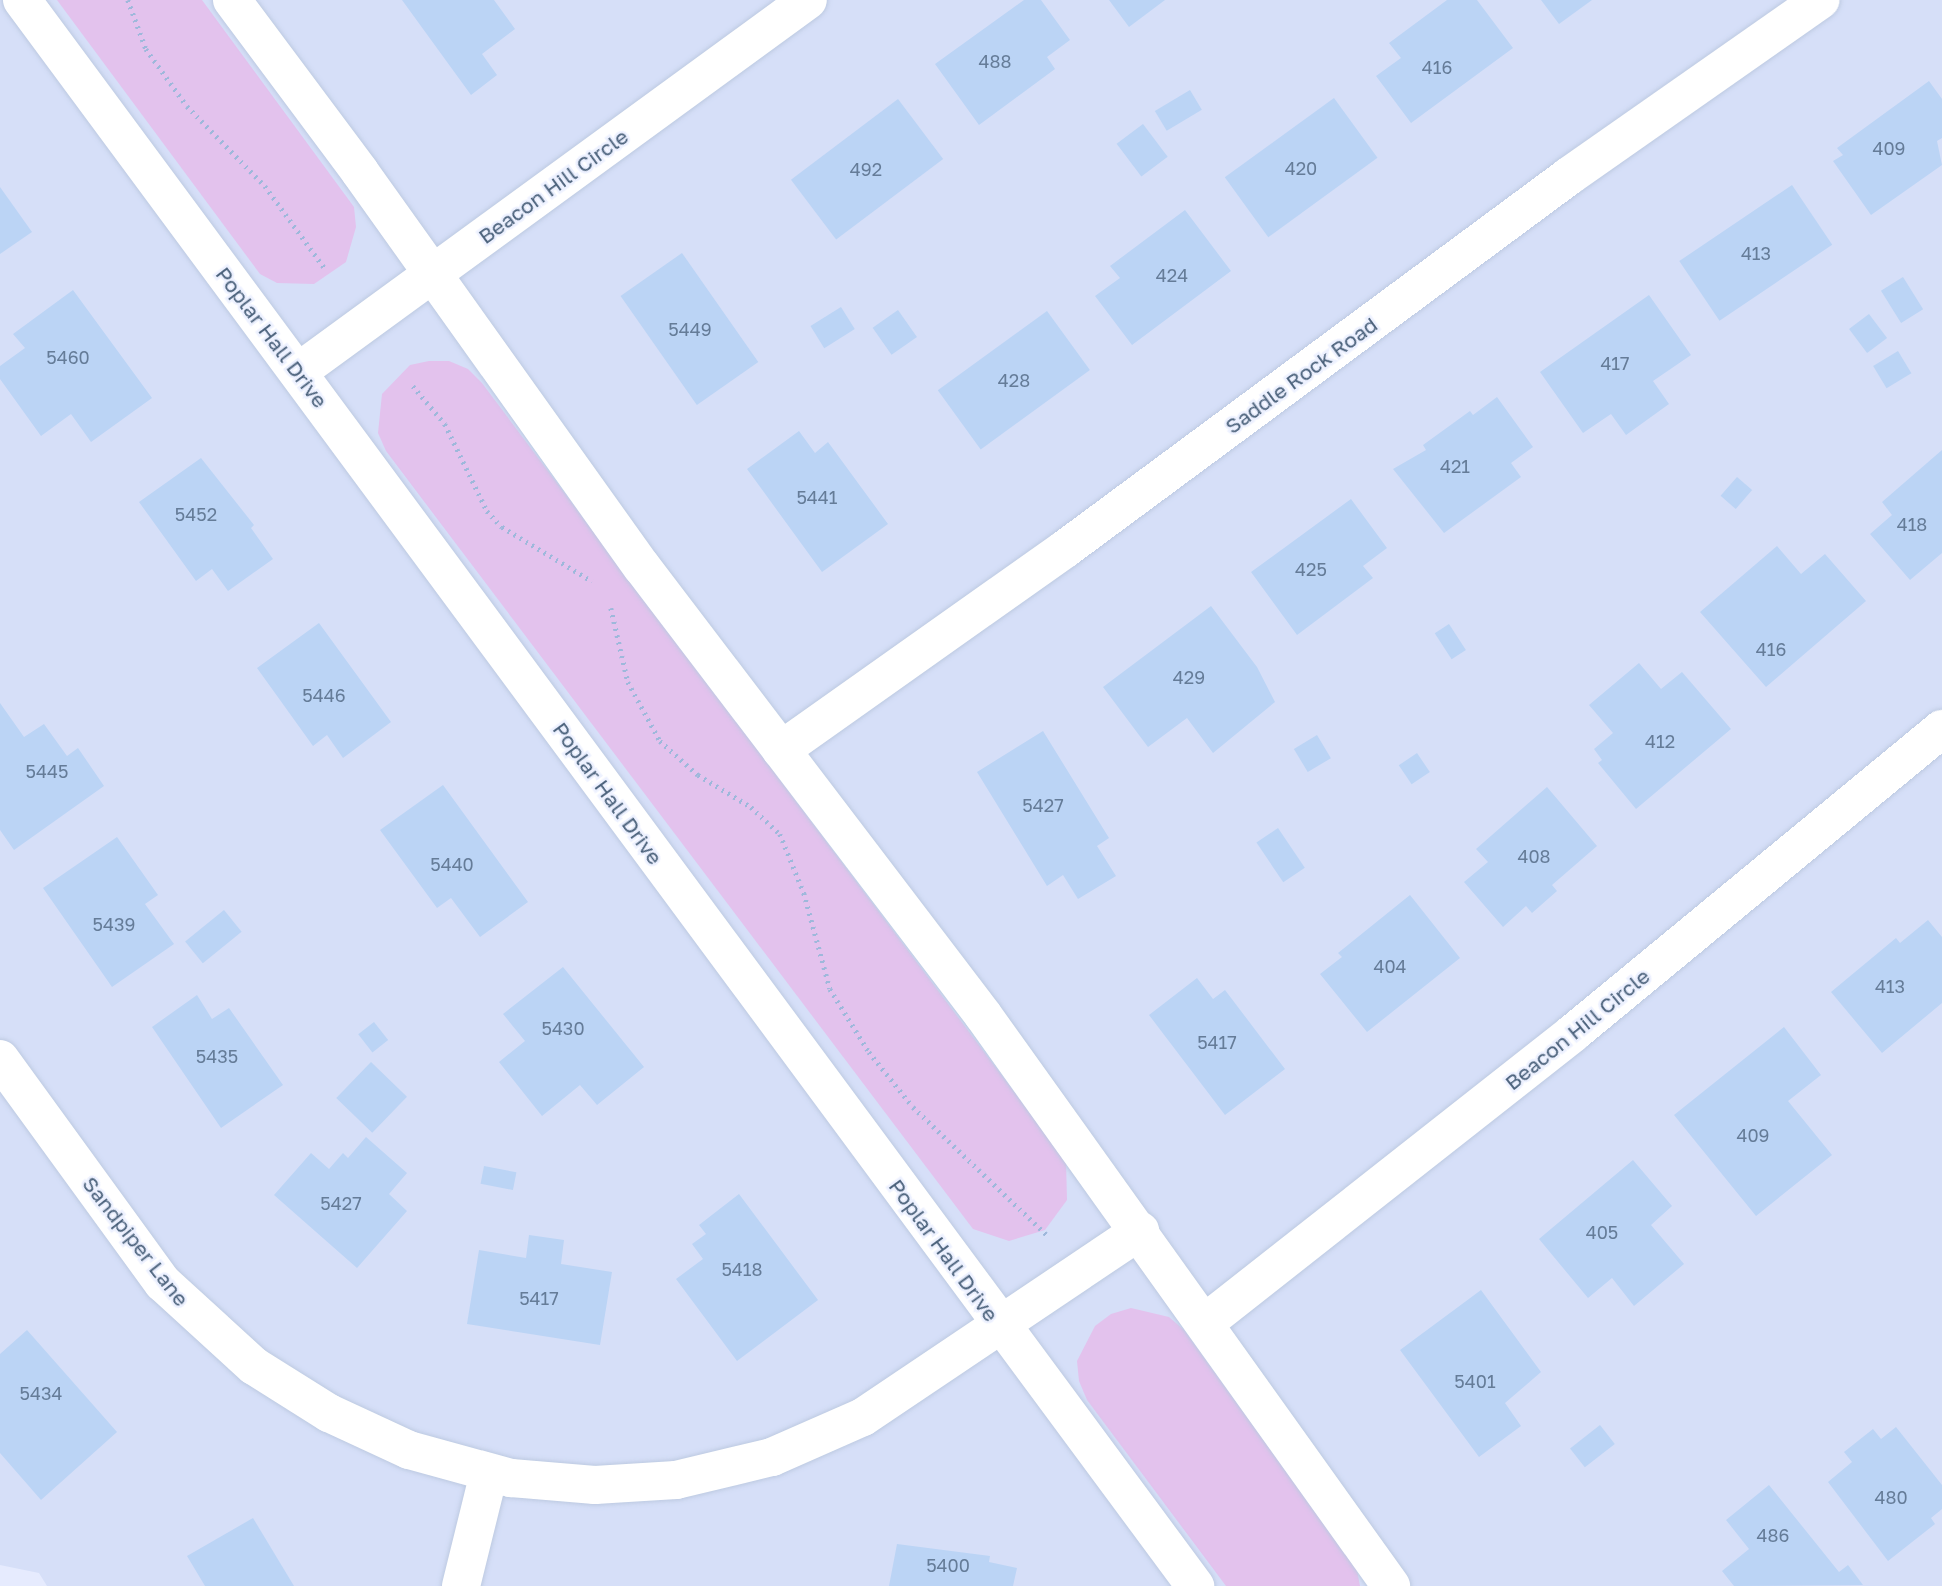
<!DOCTYPE html>
<style>
body{margin:0}
#map{position:relative;width:1942px;height:1586px;overflow:hidden;background:#e6ebfe;font-family:"Golos Text",sans-serif}
div>[style]{position:absolute}
.residential>*{inset:0;background:#d6dff8}
.green>*{inset:0;background:#e3c2ed}
.building>*{inset:0;background:#bbd4f5;transform-origin:0 0}
.path>*{height:4.5px;margin-top:-2.25px;transform-origin:0;background:repeating-linear-gradient(90deg,#9eb8db 0 2px,transparent 0 7px)}
.roads{filter:drop-shadow(0 0 2px #bdcae1) drop-shadow(0 0 2px #bdcae1)}
.minor>*{height:38px;margin:-19px;padding:0 19px;transform-origin:19px;border-radius:19px;background:#fff}
span{translate:-50% -50%;white-space:nowrap;text-align:center;line-height:1.15;-webkit-text-stroke:5px #edf1ff;paint-order:stroke}
.number-label{font-size:18px;color:#657c98}
.number-label span{-webkit-text-stroke-width:0}
.street-label{font-size:21px;color:#485f79}
</style>
<div id="map">
<div class="residential">
<div style="clip-path:polygon(0 0,1942px 0,1942px 1586px,47px 1586px,39px 1573px,0 1565px)"></div>
</div>
<div class="green">
<div style="clip-path:polygon(57px 0,202px 0,354px 207px,356px 227px,346px 262px,314px 284px,277px 283px,260px 274px)"></div>
<div style="clip-path:polygon(429px 361px,449px 361px,468px 369px,482px 383px,1066px 1161px,1067px 1200px,1045px 1230px,1009px 1241px,973px 1229px,386px 451px,378px 433px,382px 394px,410px 365px)"></div>
<div style="clip-path:polygon(1131px 1308px,1169px 1317px,1184px 1330px,1357px 1570px,1360px 1586px,1226px 1586px,1087px 1400px,1079px 1381px,1077px 1361px,1095px 1326px,1111px 1314px)"></div>
</div>
<div class="building">
<div style="clip-path:polygon(402px 0,494px 0,515px 29px,482px 54px,497px 75px,471px 95px)"></div>
<div style="clip-path:polygon(1024px 0,1041px 0,1070px 40px,1047px 57px,1055px 69px,979px 125px,935px 64px)"></div>
<div style="clip-path:polygon(1109px 0,1165px 0,1129px 27px)"></div>
<div style="clip-path:polygon(1447px 0,1477px 0,1513px 48px,1411px 123px,1376px 76px,1401px 58px,1389px 43px)"></div>
<div style="clip-path:polygon(1541px 0,1592px 0,1559px 24px)"></div>
<div style="clip-path:polygon(1929px 81px,1942px 99px,1942px 138px,1937px 141px,1942px 165px,1871px 215px,1833px 161px,1843px 155px,1837px 148px)"></div>
<div style="left:1190px;top:90px;width:23px;height:41px;rotate:59deg"></div>
<div style="left:1334px;top:98px;width:74px;height:135px;rotate:54deg"></div>
<div style="left:898px;top:99px;width:75px;height:134px;rotate:53deg"></div>
<div style="left:1143px;top:124px;width:41px;height:33px;rotate:53deg"></div>
<div style="left:1792px;top:185px;width:72px;height:136px;rotate:56deg"></div>
<div style="clip-path:polygon(0 187px,32px 232px,0 254px)"></div>
<div style="clip-path:polygon(1185px 210px,1231px 271px,1132px 345px,1095px 296px,1120px 278px,1110px 266px)"></div>
<div style="left:682px;top:253px;width:133px;height:75px;rotate:55deg"></div>
<div style="left:1903px;top:277px;width:38px;height:26px;rotate:58deg"></div>
<div style="clip-path:polygon(73px 290px,152px 398px,91px 442px,71px 414px,41px 436px,0 379px,0 366px,25px 348px,13px 334px)"></div>
<div style="clip-path:polygon(1649px 295px,1691px 355px,1653px 381px,1669px 404px,1626px 435px,1611px 414px,1583px 433px,1540px 372px)"></div>
<div style="left:841px;top:307px;width:26px;height:36px;rotate:58deg"></div>
<div style="left:898px;top:310px;width:33px;height:31px;rotate:55deg"></div>
<div style="left:1047px;top:311px;width:73px;height:135px;rotate:54deg"></div>
<div style="left:1869px;top:314px;width:30px;height:25px;rotate:53deg"></div>
<div style="left:1898px;top:351px;width:26px;height:29px;rotate:59deg"></div>
<div style="clip-path:polygon(1497px 397px,1533px 447px,1511px 463px,1521px 477px,1444px 533px,1393px 469px,1426px 450px,1423px 445px,1470px 411px,1473px 415px)"></div>
<div style="clip-path:polygon(799px 431px,815px 453px,828px 442px,888px 524px,822px 572px,747px 469px)"></div>
<div style="clip-path:polygon(1942px 450px,1942px 553px,1910px 580px,1870px 534px,1892px 515px,1882px 502px)"></div>
<div style="clip-path:polygon(201px 458px,254px 525px,251px 528px,273px 559px,228px 591px,212px 569px,196px 581px,139px 502px)"></div>
<div style="left:1737px;top:477px;width:20px;height:25px;rotate:41deg"></div>
<div style="clip-path:polygon(1351px 499px,1387px 548px,1363px 566px,1373px 578px,1297px 635px,1251px 572px)"></div>
<div style="clip-path:polygon(1777px 546px,1801px 574px,1825px 554px,1866px 601px,1766px 687px,1700px 612px)"></div>
<div style="clip-path:polygon(1211px 606px,1257px 667px,1275px 702px,1213px 753px,1187px 718px,1148px 747px,1103px 687px)"></div>
<div style="clip-path:polygon(319px 623px,391px 722px,343px 758px,327px 735px,313px 746px,257px 668px)"></div>
<div style="left:1449px;top:624px;width:31px;height:17px;rotate:57deg"></div>
<div style="clip-path:polygon(1639px 663px,1661px 689px,1682px 672px,1731px 729px,1636px 809px,1598px 763px,1602px 760px,1594px 749px,1613px 733px,1589px 705px)"></div>
<div style="clip-path:polygon(0 703px,24px 737px,44px 724px,67px 756px,78px 748px,104px 786px,14px 850px,0 830px)"></div>
<div style="clip-path:polygon(1043px 731px,1109px 838px,1097px 846px,1116px 876px,1078px 899px,1063px 875px,1047px 886px,977px 772px)"></div>
<div style="left:1317px;top:735px;width:27px;height:27px;rotate:59deg"></div>
<div style="left:1417px;top:753px;width:23px;height:22px;rotate:56deg"></div>
<div style="clip-path:polygon(443px 785px,528px 902px,480px 937px,451px 898px,437px 908px,380px 830px)"></div>
<div style="clip-path:polygon(1547px 787px,1597px 846px,1552px 885px,1557px 891px,1532px 913px,1526px 906px,1503px 927px,1464px 882px,1488px 862px,1476px 849px)"></div>
<div style="left:1278px;top:828px;width:48px;height:26px;rotate:56deg"></div>
<div style="clip-path:polygon(117px 837px,158px 895px,145px 904px,174px 944px,112px 987px,43px 888px)"></div>
<div style="clip-path:polygon(1410px 895px,1460px 958px,1367px 1032px,1320px 974px,1342px 957px,1338px 953px)"></div>
<div style="left:224px;top:910px;width:28px;height:50px;rotate:51deg"></div>
<div style="clip-path:polygon(1928px 920px,1942px 937px,1942px 1003px,1882px 1053px,1831px 992px,1896px 938px,1900px 943px)"></div>
<div style="clip-path:polygon(563px 967px,644px 1067px,597px 1105px,580px 1085px,542px 1116px,499px 1062px,525px 1041px,503px 1014px)"></div>
<div style="clip-path:polygon(1197px 978px,1213px 999px,1225px 990px,1285px 1069px,1225px 1115px,1149px 1015px)"></div>
<div style="clip-path:polygon(197px 995px,212px 1019px,229px 1008px,283px 1085px,221px 1128px,152px 1027px)"></div>
<div style="left:374px;top:1022px;width:23px;height:20px;rotate:52deg"></div>
<div style="clip-path:polygon(1784px 1027px,1821px 1075px,1788px 1101px,1832px 1155px,1756px 1216px,1674px 1115px)"></div>
<div style="left:371px;top:1062px;width:50px;height:50px;rotate:44deg"></div>
<div style="clip-path:polygon(366px 1137px,407px 1173px,389px 1194px,407px 1211px,357px 1268px,274px 1195px,311px 1153px,329px 1169px,343px 1153px,348px 1158px)"></div>
<div style="clip-path:polygon(1633px 1160px,1672px 1206px,1651px 1225px,1684px 1264px,1634px 1306px,1612px 1278px,1588px 1298px,1539px 1239px)"></div>
<div style="left:484px;top:1166px;width:33px;height:18px;rotate:11deg"></div>
<div style="clip-path:polygon(739px 1194px,818px 1300px,737px 1361px,676px 1279px,703px 1259px,692px 1244px,706px 1234px,699px 1225px)"></div>
<div style="clip-path:polygon(529px 1235px,564px 1240px,561px 1264px,612px 1272px,600px 1345px,467px 1324px,479px 1250px,526px 1258px)"></div>
<div style="clip-path:polygon(1481px 1290px,1541px 1372px,1505px 1403px,1521px 1426px,1479px 1457px,1400px 1350px)"></div>
<div style="clip-path:polygon(27px 1330px,117px 1432px,41px 1500px,0 1453px,0 1354px)"></div>
<div style="left:1600px;top:1425px;width:24px;height:38px;rotate:52deg"></div>
<div style="clip-path:polygon(1896px 1427px,1942px 1485px,1942px 1509px,1931px 1518px,1935px 1524px,1888px 1561px,1828px 1482px,1852px 1462px,1844px 1452px,1873px 1429px,1881px 1439px)"></div>
<div style="clip-path:polygon(1769px 1485px,1839px 1572px,1848px 1565px,1863px 1585px,1734px 1586px,1722px 1571px,1749px 1549px,1726px 1520px)"></div>
<div style="clip-path:polygon(253px 1518px,294px 1586px,205px 1586px,187px 1556px)"></div>
<div style="clip-path:polygon(897px 1544px,990px 1556px,989px 1562px,1017px 1568px,1013px 1586px,889px 1586px)"></div>
</div>
<div class="path">
<div style="left:128px;top:0;width:52px;rotate:69.8deg"></div>
<div style="left:146px;top:49px;width:70px;rotate:54.3deg"></div>
<div style="left:187px;top:106px;width:112px;rotate:45.7deg"></div>
<div style="left:265px;top:186px;width:104px;rotate:54deg"></div>
<div style="left:413px;top:386px;width:50px;rotate:49.9deg"></div>
<div style="left:445px;top:424px;width:97px;rotate:64.2deg"></div>
<div style="left:487px;top:511px;width:22px;rotate:47deg"></div>
<div style="left:502px;top:527px;width:105px;rotate:31deg"></div>
<div style="left:611px;top:608px;width:76px;rotate:77.1deg"></div>
<div style="left:628px;top:682px;width:67px;rotate:61.5deg"></div>
<div style="left:660px;top:741px;width:51px;rotate:41.8deg"></div>
<div style="left:698px;top:775px;width:62px;rotate:31.1deg"></div>
<div style="left:751px;top:807px;width:40px;rotate:43deg"></div>
<div style="left:780px;top:834px;width:64px;rotate:67.9deg"></div>
<div style="left:804px;top:893px;width:99px;rotate:74.8deg"></div>
<div style="left:830px;top:989px;width:74px;rotate:58.2deg"></div>
<div style="left:869px;top:1052px;width:70px;rotate:51.3deg"></div>
<div style="left:913px;top:1107px;width:188px;rotate:43.7deg"></div>
</div>
<div class="roads">
<div class="minor">
<div style="left:22px;top:0;width:1973px;rotate:53.51deg"></div>
<div style="left:232px;top:0;width:214px;rotate:53.3deg"></div>
<div style="left:360px;top:172px;width:485px;rotate:54.5deg"></div>
<div style="left:642px;top:567px;width:563px;rotate:52.72deg"></div>
<div style="left:983px;top:1015px;width:702px;rotate:54.45deg"></div>
<div style="left:298px;top:372px;width:631px;rotate:-36.11deg"></div>
<div style="left:781px;top:750px;width:348px;rotate:-35.3deg"></div>
<div style="left:1065px;top:549px;width:627px;rotate:-36.5deg"></div>
<div style="left:1569px;top:176px;width:307px;rotate:-35deg"></div>
<div style="left:0;top:1059px;width:277px;rotate:54deg"></div>
<div style="left:163px;top:1283px;width:123px;rotate:42.4deg"></div>
<div style="left:254px;top:1366px;width:89px;rotate:32.1deg"></div>
<div style="left:329px;top:1413px;width:88px;rotate:24.8deg"></div>
<div style="left:409px;top:1450px;width:106px;rotate:15.4deg"></div>
<div style="left:511px;top:1478px;width:84px;rotate:4.8deg"></div>
<div style="left:595px;top:1485px;width:81px;rotate:-3.5deg"></div>
<div style="left:676px;top:1480px;width:99px;rotate:-13.5deg"></div>
<div style="left:772px;top:1457px;width:99px;rotate:-23.7deg"></div>
<div style="left:863px;top:1417px;width:334px;rotate:-33.9deg"></div>
<div style="left:1206px;top:1322px;width:467px;rotate:-38.2deg"></div>
<div style="left:1573px;top:1033px;width:478px;rotate:-39.5deg"></div>
<div style="left:461px;top:1586px;width:116px;rotate:-76.1deg"></div>
</div>
</div>
<div class="number-label">
<span style="left:995px;top:61px">488</span>
<span style="left:1437px;top:67px">416</span>
<span style="left:1889px;top:148px">409</span>
<span style="left:1301px;top:168px">420</span>
<span style="left:866px;top:169px">492</span>
<span style="left:1756px;top:253px">413</span>
<span style="left:1172px;top:275px">424</span>
<span style="left:690px;top:329px">5449</span>
<span style="left:68px;top:357px">5460</span>
<span style="left:1615px;top:363px">417</span>
<span style="left:1014px;top:380px">428</span>
<span style="left:1455px;top:466px">421</span>
<span style="left:817px;top:497px">5441</span>
<span style="left:196px;top:514px">5452</span>
<span style="left:1912px;top:524px">418</span>
<span style="left:1311px;top:569px">425</span>
<span style="left:1771px;top:649px">416</span>
<span style="left:1189px;top:677px">429</span>
<span style="left:324px;top:695px">5446</span>
<span style="left:1660px;top:741px">412</span>
<span style="left:47px;top:771px">5445</span>
<span style="left:1043px;top:805px">5427</span>
<span style="left:1534px;top:856px">408</span>
<span style="left:452px;top:864px">5440</span>
<span style="left:114px;top:924px">5439</span>
<span style="left:1390px;top:966px">404</span>
<span style="left:1890px;top:986px">413</span>
<span style="left:563px;top:1028px">5430</span>
<span style="left:1217px;top:1042px">5417</span>
<span style="left:217px;top:1056px">5435</span>
<span style="left:1753px;top:1135px">409</span>
<span style="left:341px;top:1203px">5427</span>
<span style="left:1602px;top:1232px">405</span>
<span style="left:742px;top:1269px">5418</span>
<span style="left:539px;top:1298px">5417</span>
<span style="left:1475px;top:1381px">5401</span>
<span style="left:41px;top:1393px">5434</span>
<span style="left:1891px;top:1497px">480</span>
<span style="left:1773px;top:1535px">486</span>
<span style="left:948px;top:1565px">5400</span>
</div>
<div class="street-label">
<span style="left:553px;top:186px;rotate:-36deg">Beacon Hill Circle</span>
<span style="left:272px;top:337px;rotate:53deg">Poplar Hall Drive</span>
<span style="left:1301px;top:375px;rotate:-36deg">Saddle Rock Road</span>
<span style="left:608px;top:793px;rotate:54deg">Poplar Hall Drive</span>
<span style="left:1577px;top:1029px;rotate:-39deg">Beacon Hill Circle</span>
<span style="left:136px;top:1241px;rotate:52deg">Sandpiper Lane</span>
<span style="left:944px;top:1250px;rotate:54deg">Poplar Hall Drive</span>
</div>
</div>
